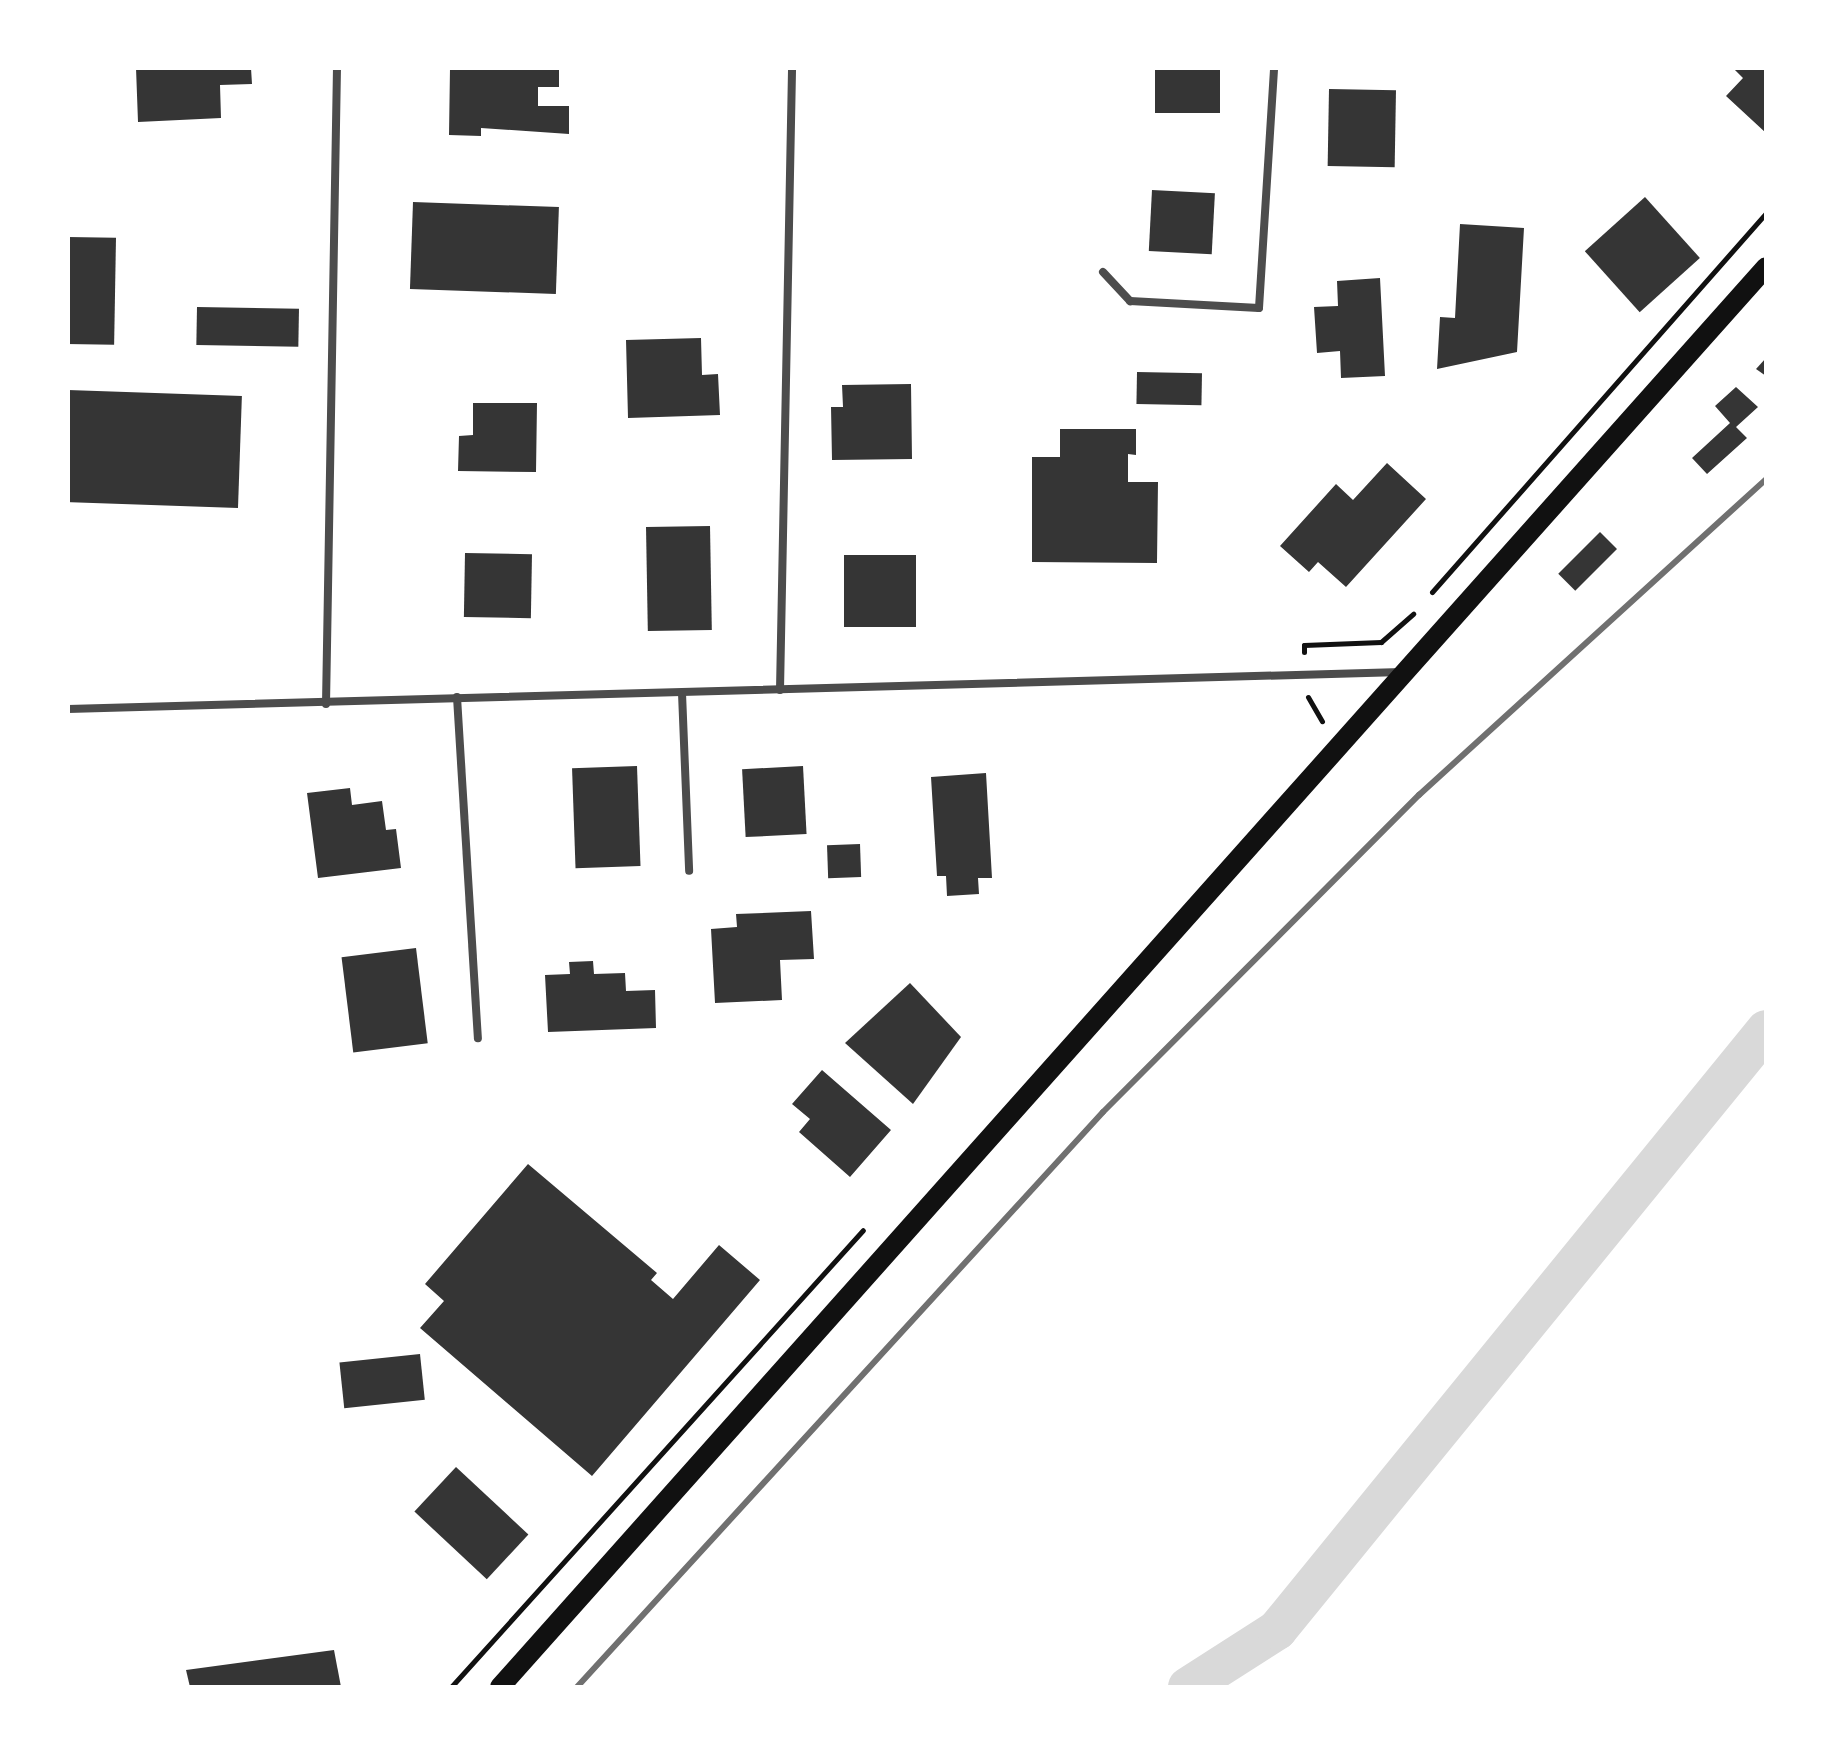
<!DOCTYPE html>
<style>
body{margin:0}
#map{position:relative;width:1834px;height:1755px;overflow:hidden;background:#fff;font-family:"Varela Round",sans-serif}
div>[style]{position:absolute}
.canal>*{height:40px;margin:-20px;padding:0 20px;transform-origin:20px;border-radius:20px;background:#d9d9d9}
.building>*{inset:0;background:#353535;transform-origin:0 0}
.path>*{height:5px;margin:-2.5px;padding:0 2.5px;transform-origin:2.5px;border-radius:2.5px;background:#111}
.minor>*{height:8px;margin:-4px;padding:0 4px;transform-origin:4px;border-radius:4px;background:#4c4c4c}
.primary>*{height:20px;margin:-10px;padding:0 10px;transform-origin:10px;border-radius:10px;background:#111}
.rail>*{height:6px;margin:-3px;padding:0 3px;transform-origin:3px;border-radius:3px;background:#707070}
span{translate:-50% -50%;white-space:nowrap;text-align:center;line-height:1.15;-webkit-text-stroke:6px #fff;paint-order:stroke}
.frame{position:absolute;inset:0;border:70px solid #fff;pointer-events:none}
</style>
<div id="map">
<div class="canal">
<div style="left:1188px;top:1687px;width:106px;rotate:-32.6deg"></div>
<div style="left:1277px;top:1630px;width:774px;rotate:-50.82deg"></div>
</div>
<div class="building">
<div style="clip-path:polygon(136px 68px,251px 68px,252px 84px,220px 85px,221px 118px,138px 122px)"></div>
<div style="clip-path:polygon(450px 68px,559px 68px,559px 87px,538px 87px,538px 106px,569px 106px,569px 134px,481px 128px,481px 136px,449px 135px)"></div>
<div style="left:1155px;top:68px;width:65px;height:45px"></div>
<div style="clip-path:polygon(1733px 68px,1766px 68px,1766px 133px,1726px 96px,1743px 78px)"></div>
<div style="left:1329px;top:89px;width:67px;height:77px;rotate:1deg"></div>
<div style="left:1152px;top:190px;width:63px;height:61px;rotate:3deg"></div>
<div style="left:1645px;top:197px;width:82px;height:81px;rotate:48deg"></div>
<div style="left:413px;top:202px;width:146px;height:87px;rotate:2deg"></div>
<div style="clip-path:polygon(1460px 224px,1524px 228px,1517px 352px,1437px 369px,1440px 317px,1455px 318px)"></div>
<div style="left:68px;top:237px;width:48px;height:107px;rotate:1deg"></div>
<div style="clip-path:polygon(1380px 278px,1385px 376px,1341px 378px,1340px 351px,1317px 353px,1314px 307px,1338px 306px,1337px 281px)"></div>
<div style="left:197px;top:307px;width:102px;height:38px;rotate:1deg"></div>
<div style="clip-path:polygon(701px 338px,702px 375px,718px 374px,720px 415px,628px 418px,626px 340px)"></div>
<div style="clip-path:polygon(1766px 358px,1766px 376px,1756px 369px)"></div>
<div style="left:1137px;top:372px;width:65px;height:32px;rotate:1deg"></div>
<div style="clip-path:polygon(911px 384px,912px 459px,832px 460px,831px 407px,843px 407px,842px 385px)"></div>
<div style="clip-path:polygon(1736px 387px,1758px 407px,1736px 427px,1747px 438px,1707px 474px,1692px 458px,1730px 423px,1715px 406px)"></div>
<div style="left:68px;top:390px;width:174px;height:112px;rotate:2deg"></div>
<div style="clip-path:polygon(473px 403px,537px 403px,536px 472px,458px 471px,459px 436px,473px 435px)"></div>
<div style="clip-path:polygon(1060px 429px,1136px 429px,1136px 455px,1128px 454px,1128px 482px,1158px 482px,1157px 563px,1032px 562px,1032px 457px,1060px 457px)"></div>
<div style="clip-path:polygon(1387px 463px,1426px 499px,1346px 587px,1318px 562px,1309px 572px,1280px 546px,1336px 484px,1353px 500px)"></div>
<div style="left:710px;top:526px;width:104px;height:64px;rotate:89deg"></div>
<div style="left:1600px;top:532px;width:24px;height:59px;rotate:45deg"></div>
<div style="left:465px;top:553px;width:67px;height:64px;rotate:1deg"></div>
<div style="left:844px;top:555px;width:72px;height:72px"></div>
<div style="left:637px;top:766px;width:100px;height:65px;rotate:88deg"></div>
<div style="left:803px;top:766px;width:68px;height:61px;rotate:87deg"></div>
<div style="clip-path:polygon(986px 773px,992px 878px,978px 878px,979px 894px,947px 896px,946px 876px,937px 876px,931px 777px)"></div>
<div style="clip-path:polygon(350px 788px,352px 805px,382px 801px,386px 830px,396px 829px,401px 868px,318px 878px,307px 793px)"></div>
<div style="left:860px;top:844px;width:33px;height:33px;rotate:88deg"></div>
<div style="clip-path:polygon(811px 911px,814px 959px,780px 960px,782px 1000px,715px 1003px,711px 929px,737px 927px,736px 914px)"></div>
<div style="left:416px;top:948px;width:96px;height:75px;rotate:83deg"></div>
<div style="clip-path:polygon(593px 961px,594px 974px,625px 973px,626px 991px,655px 990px,656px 1028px,548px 1032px,545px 975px,570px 974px,569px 962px)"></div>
<div style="clip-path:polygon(910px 983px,961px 1037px,913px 1104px,845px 1043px)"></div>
<div style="clip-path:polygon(822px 1070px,891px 1130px,850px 1177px,799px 1132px,810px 1119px,792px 1104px)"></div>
<div style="clip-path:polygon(528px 1164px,657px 1273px,651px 1280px,673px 1299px,719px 1245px,760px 1280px,592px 1476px,420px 1328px,444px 1301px,425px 1284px)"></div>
<div style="left:420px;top:1354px;width:46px;height:81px;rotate:84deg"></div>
<div style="left:456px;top:1467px;width:99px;height:61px;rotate:43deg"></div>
<div style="clip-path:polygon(334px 1650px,341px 1687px,190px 1687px,186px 1670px)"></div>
</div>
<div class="path">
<div style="left:1432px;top:592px;width:505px;rotate:-48.61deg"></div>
<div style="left:1304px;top:652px;width:7px;rotate:-90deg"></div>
<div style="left:1304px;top:645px;width:77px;rotate:-2.2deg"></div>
<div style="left:1381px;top:642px;width:43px;rotate:-41.2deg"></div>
<div style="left:1308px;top:697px;width:28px;rotate:60deg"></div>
<div style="left:451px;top:1687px;width:615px;rotate:-47.96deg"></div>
</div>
<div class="minor">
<div style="left:1103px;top:272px;width:40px;rotate:47deg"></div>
<div style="left:1130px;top:301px;width:129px;rotate:3.1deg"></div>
<div style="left:1259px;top:308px;width:240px;rotate:-86.4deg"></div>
<div style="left:780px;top:690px;width:622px;rotate:-88.89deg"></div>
<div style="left:682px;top:693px;width:178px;rotate:87.7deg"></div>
<div style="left:457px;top:697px;width:342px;rotate:86.5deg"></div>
<div style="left:326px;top:704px;width:636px;rotate:-89.01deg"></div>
<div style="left:68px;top:709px;width:1334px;rotate:-1.59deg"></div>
</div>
<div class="primary">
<div style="left:500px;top:1687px;width:1902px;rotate:-48.28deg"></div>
</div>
<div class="rail">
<div style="left:577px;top:1687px;width:779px;rotate:-47.55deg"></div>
<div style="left:1103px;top:1112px;width:448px;rotate:-45.1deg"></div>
<div style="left:1419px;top:795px;width:469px;rotate:-42.3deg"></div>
</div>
<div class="frame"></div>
</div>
